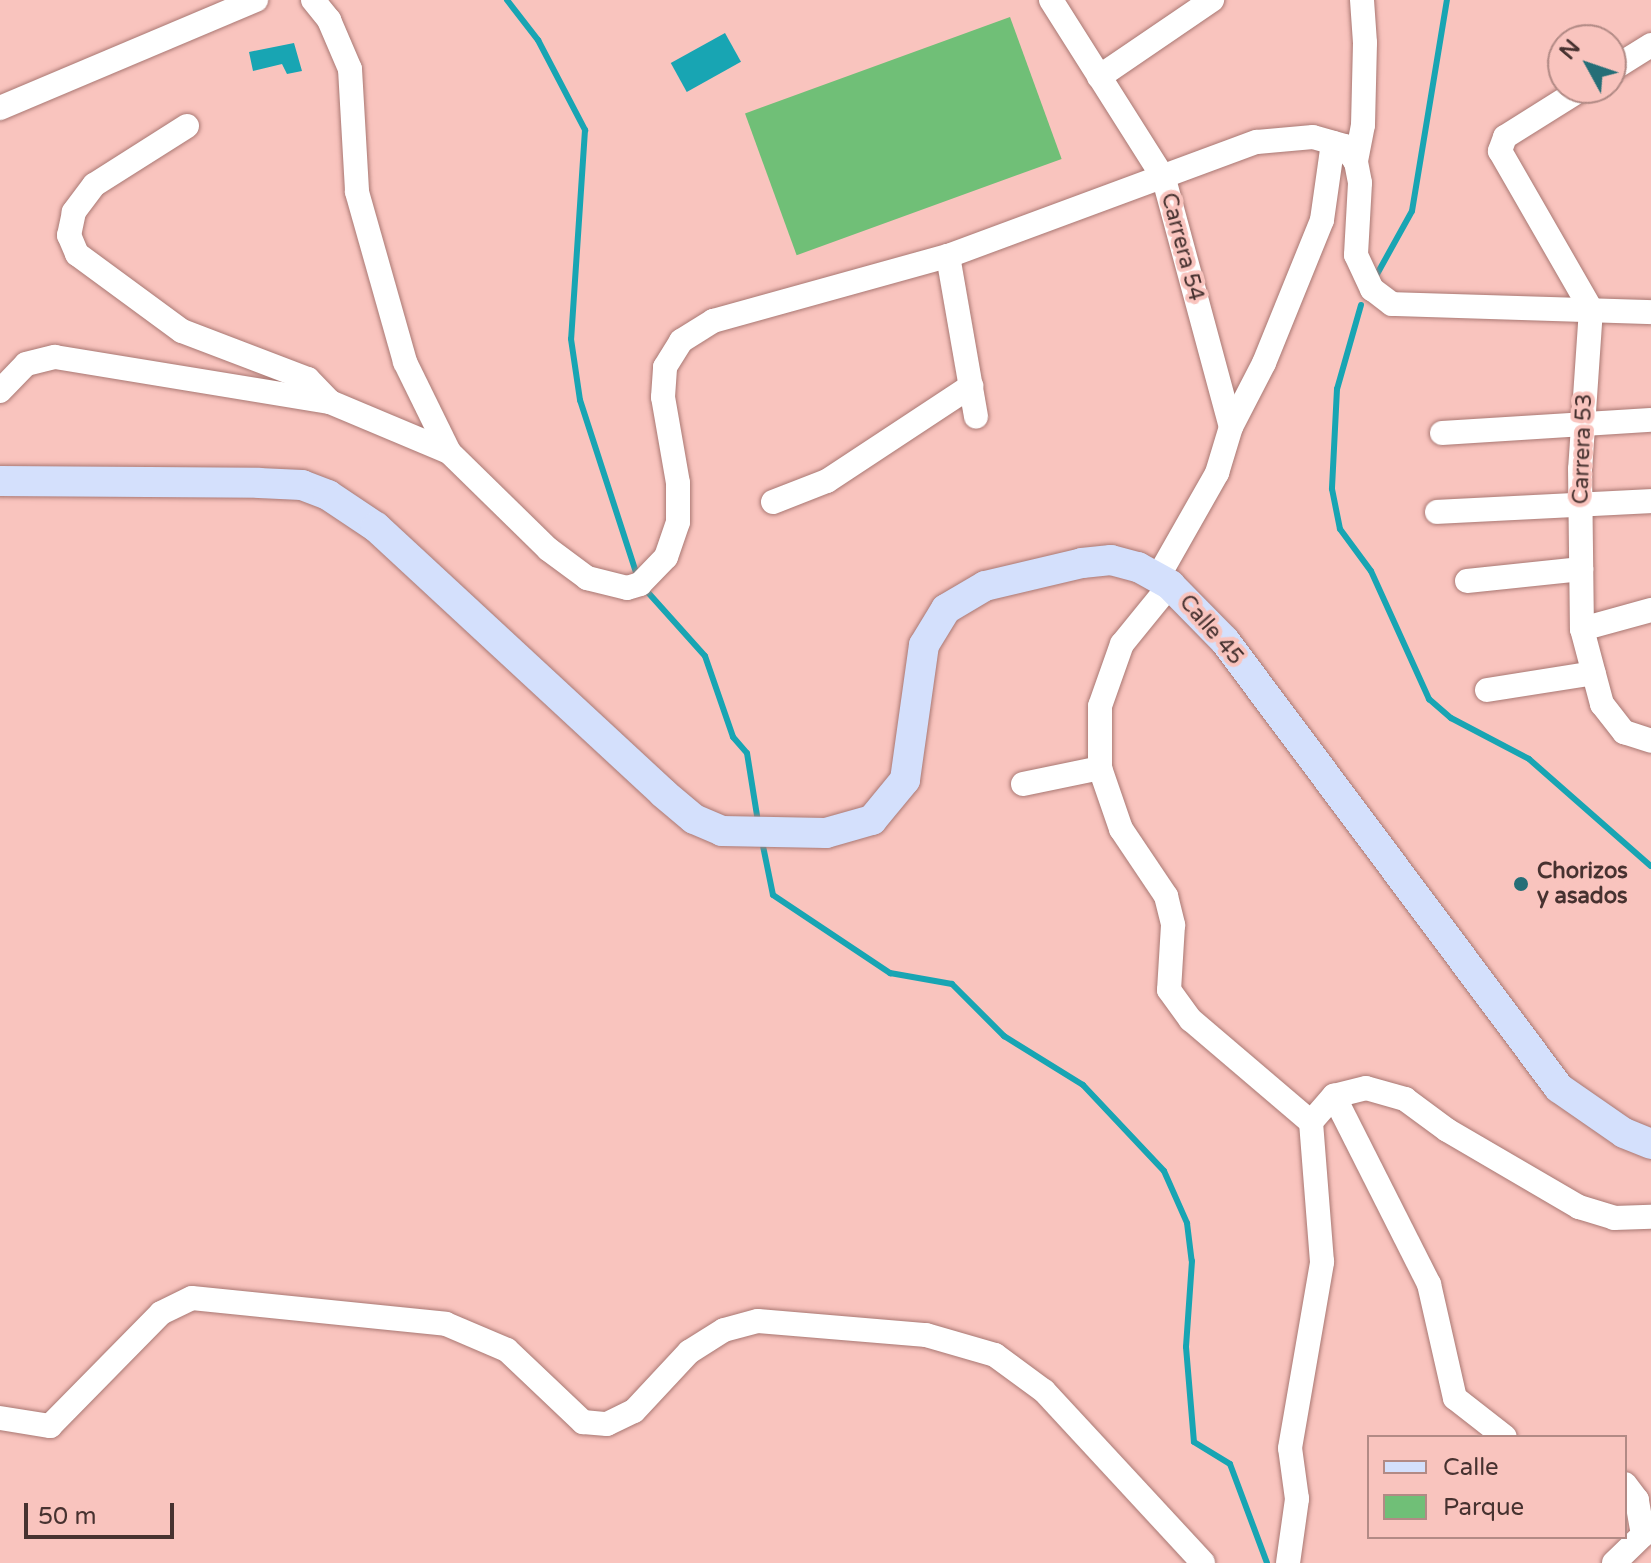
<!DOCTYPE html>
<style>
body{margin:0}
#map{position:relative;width:1651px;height:1563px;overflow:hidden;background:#f9c4be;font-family:"Varela Round",sans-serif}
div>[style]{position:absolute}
.green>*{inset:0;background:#70bf77;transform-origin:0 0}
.water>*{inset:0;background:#18a5b3;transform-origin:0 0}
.stream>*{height:6px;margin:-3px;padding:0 3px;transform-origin:3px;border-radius:3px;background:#18a5b3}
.roads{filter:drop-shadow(0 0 2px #a97873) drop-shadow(0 0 2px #a97873)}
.minor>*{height:24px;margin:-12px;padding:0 12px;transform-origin:12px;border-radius:12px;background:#fff}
.major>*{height:30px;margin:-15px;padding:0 15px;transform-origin:15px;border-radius:15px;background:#d4e0fc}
.dots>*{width:22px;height:22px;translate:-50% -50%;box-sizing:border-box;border:4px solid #f9c4be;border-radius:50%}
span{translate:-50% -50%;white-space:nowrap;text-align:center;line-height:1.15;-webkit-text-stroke:8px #f9c4be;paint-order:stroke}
.street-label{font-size:22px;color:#473230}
.poi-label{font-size:22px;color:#473230;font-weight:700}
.left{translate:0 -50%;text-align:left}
.legend{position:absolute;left:1367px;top:1435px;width:260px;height:104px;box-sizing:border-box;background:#f9c4be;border:2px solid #b28a85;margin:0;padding:10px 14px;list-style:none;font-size:24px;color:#473230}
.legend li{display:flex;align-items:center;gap:16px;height:40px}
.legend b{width:40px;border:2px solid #b28a85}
.north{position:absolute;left:1547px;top:24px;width:80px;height:80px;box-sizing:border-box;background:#f9c4be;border:2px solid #b28a85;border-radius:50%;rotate:310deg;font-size:22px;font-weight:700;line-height:32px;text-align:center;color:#473230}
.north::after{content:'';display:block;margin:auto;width:28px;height:36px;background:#256e77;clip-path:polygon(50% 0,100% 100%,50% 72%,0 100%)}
.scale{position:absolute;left:24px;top:1503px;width:150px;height:36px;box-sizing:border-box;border:4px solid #473230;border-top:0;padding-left:10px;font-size:24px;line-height:28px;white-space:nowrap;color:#473230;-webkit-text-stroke:6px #f9c4be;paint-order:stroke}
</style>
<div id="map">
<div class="green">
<div style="left:1010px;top:17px;width:151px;height:282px;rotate:70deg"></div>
</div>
<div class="water">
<div style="left:725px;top:33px;width:33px;height:62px;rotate:61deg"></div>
<div style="clip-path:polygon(294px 43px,302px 71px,287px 74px,282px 64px,253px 71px,249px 52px)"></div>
</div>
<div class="stream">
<div style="left:507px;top:0;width:51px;rotate:52.2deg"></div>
<div style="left:538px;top:40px;width:102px;rotate:62.4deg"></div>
<div style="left:585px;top:130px;width:209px;rotate:93.8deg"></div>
<div style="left:571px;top:339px;width:62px;rotate:81.6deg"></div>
<div style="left:580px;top:400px;width:187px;rotate:72deg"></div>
<div style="left:1376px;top:276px;width:74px;rotate:-61deg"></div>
<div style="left:1412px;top:211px;width:214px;rotate:-80.6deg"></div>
<div style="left:1361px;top:305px;width:87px;rotate:105.9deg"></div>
<div style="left:1337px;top:389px;width:100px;rotate:92.9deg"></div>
<div style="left:1332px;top:489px;width:41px;rotate:78.7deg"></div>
<div style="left:1340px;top:529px;width:52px;rotate:53.6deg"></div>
<div style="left:1371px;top:571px;width:141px;rotate:65.6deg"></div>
<div style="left:1429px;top:699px;width:29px;rotate:41deg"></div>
<div style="left:1451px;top:718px;width:88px;rotate:27.7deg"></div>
<div style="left:1529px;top:759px;width:162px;rotate:41.3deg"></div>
<div style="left:644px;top:588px;width:91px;rotate:48.1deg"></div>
<div style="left:705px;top:656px;width:86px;rotate:70.9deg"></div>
<div style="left:733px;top:737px;width:21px;rotate:49deg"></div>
<div style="left:747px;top:753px;width:70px;rotate:80.9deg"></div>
<div style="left:762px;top:841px;width:55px;rotate:78.5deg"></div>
<div style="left:773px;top:895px;width:141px;rotate:33.7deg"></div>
<div style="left:890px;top:973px;width:63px;rotate:10.1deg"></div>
<div style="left:952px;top:984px;width:74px;rotate:45deg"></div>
<div style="left:1004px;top:1036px;width:93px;rotate:31.8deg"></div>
<div style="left:1083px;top:1085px;width:118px;rotate:46.7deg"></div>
<div style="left:1164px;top:1171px;width:57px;rotate:66.1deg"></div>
<div style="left:1187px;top:1223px;width:38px;rotate:83deg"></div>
<div style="left:1192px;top:1261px;width:86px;rotate:94deg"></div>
<div style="left:1186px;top:1347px;width:95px;rotate:85.2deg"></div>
<div style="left:1194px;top:1442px;width:42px;rotate:31.4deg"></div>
<div style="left:1230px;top:1464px;width:106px;rotate:69.5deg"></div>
</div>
<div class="roads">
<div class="minor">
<div style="left:313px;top:0;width:26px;rotate:51deg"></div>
<div style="left:329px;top:20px;width:53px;rotate:66.8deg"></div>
<div style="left:350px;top:69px;width:123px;rotate:86.7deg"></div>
<div style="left:357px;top:192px;width:177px;rotate:74.2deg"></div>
<div style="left:405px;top:362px;width:100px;rotate:63.9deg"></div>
<div style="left:1051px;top:0;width:212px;rotate:57.7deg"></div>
<div style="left:1164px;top:179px;width:257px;rotate:74.9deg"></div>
<div style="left:1362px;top:0;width:43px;rotate:86deg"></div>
<div style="left:1365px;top:43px;width:82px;rotate:91.4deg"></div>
<div style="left:1363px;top:125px;width:38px;rotate:101deg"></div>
<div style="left:1356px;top:162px;width:21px;rotate:79deg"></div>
<div style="left:1360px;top:183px;width:72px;rotate:93.2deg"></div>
<div style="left:1356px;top:255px;width:38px;rotate:65deg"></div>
<div style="left:1372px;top:289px;width:25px;rotate:37deg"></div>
<div style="left:1392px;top:304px;width:259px;rotate:1.8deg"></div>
<div style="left:1611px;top:70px;width:47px;rotate:-32deg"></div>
<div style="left:1099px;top:77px;width:137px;rotate:-34.3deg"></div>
<div style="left:1583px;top:88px;width:92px;rotate:147.9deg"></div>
<div style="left:1505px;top:137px;width:15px;rotate:110deg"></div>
<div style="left:1500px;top:151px;width:182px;rotate:60.1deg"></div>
<div style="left:1591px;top:309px;width:160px;rotate:93.9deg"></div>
<div style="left:1580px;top:469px;width:160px;rotate:89.3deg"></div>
<div style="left:1582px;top:629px;width:78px;rotate:75.1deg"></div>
<div style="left:1602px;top:704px;width:36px;rotate:52deg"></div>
<div style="left:1624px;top:732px;width:28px;rotate:18deg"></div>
<div style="left:0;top:108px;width:278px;rotate:-22.9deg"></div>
<div style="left:187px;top:126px;width:110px;rotate:147.6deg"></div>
<div style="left:94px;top:185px;width:34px;rotate:127deg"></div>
<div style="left:74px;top:212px;width:24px;rotate:102deg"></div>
<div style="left:69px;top:235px;width:21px;rotate:67deg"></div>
<div style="left:77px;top:254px;width:130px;rotate:36.3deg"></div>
<div style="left:182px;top:331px;width:135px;rotate:20.9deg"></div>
<div style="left:308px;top:379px;width:32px;rotate:46deg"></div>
<div style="left:330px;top:402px;width:129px;rotate:22.8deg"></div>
<div style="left:449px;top:452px;width:139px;rotate:44.4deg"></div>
<div style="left:548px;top:549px;width:49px;rotate:36.6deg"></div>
<div style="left:587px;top:578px;width:41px;rotate:14deg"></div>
<div style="left:627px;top:588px;width:14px;rotate:-17deg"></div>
<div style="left:640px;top:584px;width:37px;rotate:-46deg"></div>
<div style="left:666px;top:557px;width:37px;rotate:-71deg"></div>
<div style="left:678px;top:522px;width:39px;rotate:-90deg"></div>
<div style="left:678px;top:483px;width:87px;rotate:-99.9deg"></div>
<div style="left:663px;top:397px;width:30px;rotate:-86deg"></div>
<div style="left:665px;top:367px;width:31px;rotate:-58deg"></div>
<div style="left:681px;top:341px;width:38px;rotate:-32deg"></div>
<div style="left:713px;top:321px;width:244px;rotate:-15.5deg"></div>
<div style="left:948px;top:256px;width:329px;rotate:-20.3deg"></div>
<div style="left:1257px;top:142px;width:56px;rotate:-5.1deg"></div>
<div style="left:1313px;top:137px;width:32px;rotate:16deg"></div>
<div style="left:1344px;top:146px;width:20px;rotate:53deg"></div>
<div style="left:948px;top:256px;width:163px;rotate:80.1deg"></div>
<div style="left:0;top:391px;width:37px;rotate:-46deg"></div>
<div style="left:26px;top:364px;width:30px;rotate:-14deg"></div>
<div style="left:55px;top:357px;width:279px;rotate:9.3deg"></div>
<div style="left:1442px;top:433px;width:209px;rotate:-3.6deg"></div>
<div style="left:773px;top:502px;width:58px;rotate:-21.3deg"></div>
<div style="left:827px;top:481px;width:173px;rotate:-33.4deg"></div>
<div style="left:1437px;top:512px;width:214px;rotate:-2.9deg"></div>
<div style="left:1158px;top:577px;width:120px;rotate:-60.4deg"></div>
<div style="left:1217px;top:473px;width:48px;rotate:-73.1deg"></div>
<div style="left:1231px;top:427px;width:72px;rotate:-62.7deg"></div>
<div style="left:1264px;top:363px;width:154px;rotate:-67.9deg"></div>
<div style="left:1322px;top:220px;width:78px;rotate:-81.9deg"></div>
<div style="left:1467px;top:581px;width:115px;rotate:-6deg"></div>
<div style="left:1582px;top:629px;width:72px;rotate:-15.4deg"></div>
<div style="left:1487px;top:690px;width:108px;rotate:-9deg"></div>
<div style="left:1100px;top:768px;width:65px;rotate:71deg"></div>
<div style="left:1121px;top:829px;width:81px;rotate:56.1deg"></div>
<div style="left:1166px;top:896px;width:30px;rotate:76deg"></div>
<div style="left:1173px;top:925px;width:65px;rotate:93.5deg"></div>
<div style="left:1169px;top:990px;width:37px;rotate:54deg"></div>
<div style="left:1191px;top:1020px;width:157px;rotate:40.4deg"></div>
<div style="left:1023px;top:784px;width:79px;rotate:-11.7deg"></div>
<div style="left:1100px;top:768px;width:62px;rotate:-90deg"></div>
<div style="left:1100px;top:706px;width:66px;rotate:-70.5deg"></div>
<div style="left:1122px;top:644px;width:76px;rotate:-50.9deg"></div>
<div style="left:1334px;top:1096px;width:211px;rotate:63.2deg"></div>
<div style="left:1429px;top:1284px;width:117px;rotate:77.2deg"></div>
<div style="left:1455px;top:1398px;width:63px;rotate:38deg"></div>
<div style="left:0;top:1418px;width:51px;rotate:9.1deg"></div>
<div style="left:50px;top:1426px;width:158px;rotate:-45.5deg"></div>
<div style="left:161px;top:1313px;width:34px;rotate:-26deg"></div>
<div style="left:192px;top:1298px;width:255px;rotate:5.8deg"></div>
<div style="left:446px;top:1324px;width:66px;rotate:23.1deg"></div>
<div style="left:507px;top:1350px;width:105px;rotate:43.5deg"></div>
<div style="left:583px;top:1422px;width:24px;rotate:5deg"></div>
<div style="left:607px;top:1424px;width:30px;rotate:-26deg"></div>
<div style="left:634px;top:1411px;width:81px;rotate:-47deg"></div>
<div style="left:689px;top:1352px;width:41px;rotate:-32.2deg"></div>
<div style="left:724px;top:1330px;width:35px;rotate:-15deg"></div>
<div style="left:758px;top:1321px;width:169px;rotate:4.8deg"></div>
<div style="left:926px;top:1335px;width:72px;rotate:16.2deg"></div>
<div style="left:995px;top:1355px;width:61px;rotate:36.3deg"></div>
<div style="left:1044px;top:1391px;width:234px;rotate:47.2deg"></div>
<div style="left:1288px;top:1563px;width:65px;rotate:-82deg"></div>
<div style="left:1297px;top:1499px;width:51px;rotate:-97.8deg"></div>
<div style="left:1290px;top:1448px;width:189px;rotate:-80.2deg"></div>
<div style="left:1322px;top:1262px;width:140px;rotate:-94.5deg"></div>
<div style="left:1311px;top:1122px;width:35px;rotate:-49deg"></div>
<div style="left:1334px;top:1096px;width:33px;rotate:-14deg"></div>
<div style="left:1366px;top:1088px;width:41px;rotate:15.8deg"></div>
<div style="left:1405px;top:1099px;width:52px;rotate:36.4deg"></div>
<div style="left:1447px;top:1130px;width:153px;rotate:30.3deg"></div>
<div style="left:1579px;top:1207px;width:37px;rotate:17deg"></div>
<div style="left:1614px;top:1218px;width:37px;rotate:-2deg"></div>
<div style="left:1614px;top:1563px;width:40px;rotate:-44deg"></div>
<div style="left:1643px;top:1535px;width:36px;rotate:-100deg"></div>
<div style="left:1637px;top:1500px;width:20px;rotate:-127deg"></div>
</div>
<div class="major">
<div style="left:0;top:481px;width:259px;rotate:0.4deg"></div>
<div style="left:259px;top:483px;width:43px;rotate:2.7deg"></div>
<div style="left:302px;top:485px;width:28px;rotate:21deg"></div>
<div style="left:328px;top:495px;width:58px;rotate:33.7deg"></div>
<div style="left:376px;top:527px;width:391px;rotate:42.8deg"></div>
<div style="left:663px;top:793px;width:40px;rotate:40deg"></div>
<div style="left:694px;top:819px;width:30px;rotate:23deg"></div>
<div style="left:722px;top:831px;width:104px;rotate:1.1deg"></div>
<div style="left:826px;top:833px;width:48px;rotate:-15.8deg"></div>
<div style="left:872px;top:820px;width:52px;rotate:-50.5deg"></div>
<div style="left:905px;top:780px;width:136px;rotate:-82deg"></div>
<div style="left:924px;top:645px;width:42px;rotate:-58.6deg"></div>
<div style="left:946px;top:609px;width:45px;rotate:-30.5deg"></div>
<div style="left:985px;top:586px;width:100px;rotate:-13.3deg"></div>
<div style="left:1082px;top:563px;width:29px;rotate:-6deg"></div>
<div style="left:1111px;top:560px;width:28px;rotate:15deg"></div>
<div style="left:1138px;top:567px;width:37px;rotate:29deg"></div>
<div style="left:1170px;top:585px;width:78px;rotate:45.5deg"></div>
<div style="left:1225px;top:641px;width:558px;rotate:53.23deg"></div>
<div style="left:1559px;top:1088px;width:79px;rotate:34.7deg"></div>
<div style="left:1624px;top:1133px;width:29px;rotate:22deg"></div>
</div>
</div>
<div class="dots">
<div style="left:1521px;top:884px;background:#256e77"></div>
</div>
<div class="street-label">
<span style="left:1182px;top:247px;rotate:75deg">Carrera 54</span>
<span style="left:1583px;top:449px;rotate:-88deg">Carrera 53</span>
<span style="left:1211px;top:630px;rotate:49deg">Calle 45</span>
</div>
<div class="poi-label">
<span class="left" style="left:1537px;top:884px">Chorizos<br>y asados</span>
</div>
<ul class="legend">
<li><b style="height:10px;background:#d4e0fc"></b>Calle</li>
<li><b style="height:22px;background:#70bf77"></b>Parque</li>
</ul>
<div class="north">N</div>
<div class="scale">50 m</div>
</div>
